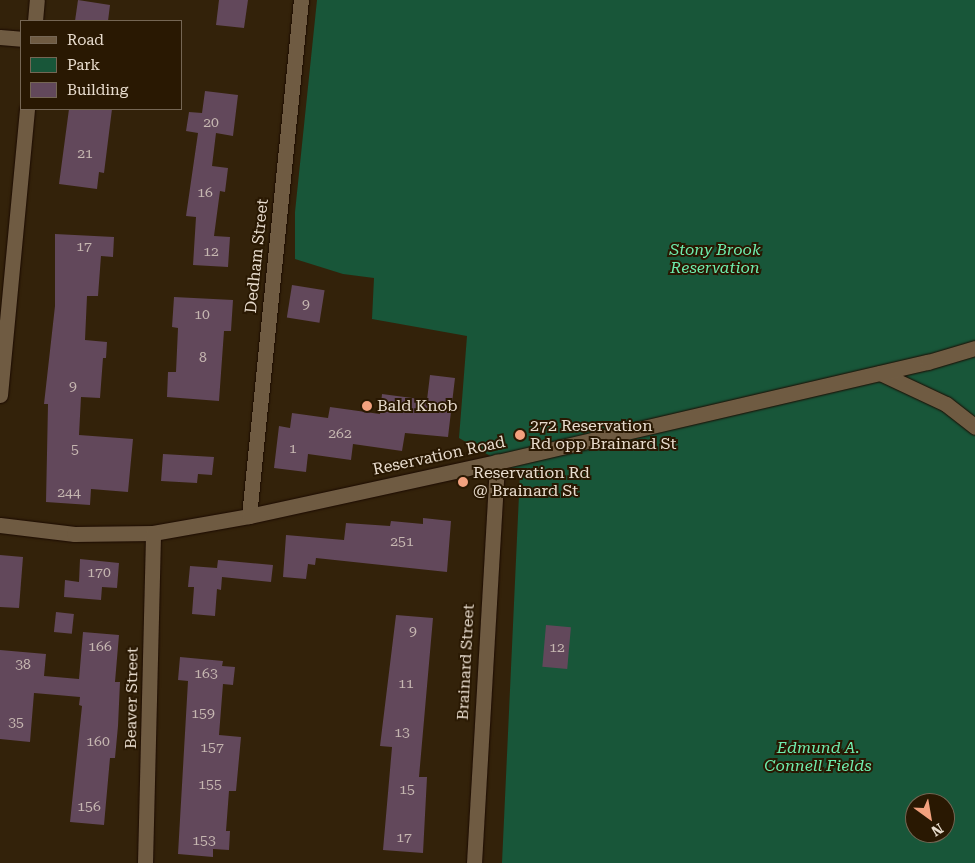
<!DOCTYPE html>
<style>
body{margin:0}
#map{position:relative;width:975px;height:863px;overflow:hidden;background:#33220a;font-family:"Roboto Serif",serif}
div>[style]{position:absolute}
.green>*{inset:0;background:#185639}
.building>*{inset:0;background:#62485b;transform-origin:0 0}
.roads{filter:drop-shadow(0 0 1px #1b0a00) drop-shadow(0 0 1px #1b0a00)}
.minor>*{height:15px;margin:-7.5px;padding:0 7.5px;transform-origin:7.5px;border-radius:7.5px;background:#6f5b42}
.dots>*{width:14px;height:14px;translate:-50% -50%;box-sizing:border-box;border:2px solid #291802;border-radius:50%}
span{translate:-50% -50%;white-space:nowrap;text-align:center;line-height:1.15;-webkit-text-stroke:4px #291802;paint-order:stroke}
.number-label{font-size:14px;color:#c6b7b1}
.number-label span{-webkit-text-stroke-width:0}
.park-label{font-size:16px;color:#6eecad;font-style:italic}
.street-label{font-size:16px;color:#e8dcce}
.poi-label{font-size:16px;color:#e8dcce}
.left{translate:0 -50%;text-align:left}
.legend{position:absolute;left:20px;top:20px;width:162px;height:90px;box-sizing:border-box;background:#291802;border:1px solid #756654;margin:0;padding:6px 9px;list-style:none;font-size:15px;color:#e8dcce}
.legend li{display:flex;align-items:center;gap:10px;height:25px}
.legend b{width:25px;border:1px solid #756654}
.north{position:absolute;left:905px;top:793px;width:50px;height:50px;box-sizing:border-box;background:#291802;border:1px solid #756654;border-radius:50%;rotate:148deg;font-size:14px;font-weight:700;line-height:20px;text-align:center;color:#e8dcce}
.north::after{content:'';display:block;margin:auto;width:18px;height:22px;background:#f2a17e;clip-path:polygon(50% 0,100% 100%,50% 72%,0 100%)}
</style>
<div id="map">
<div class="green">
<div style="clip-path:polygon(evenodd,317px 0,975px 0,975px 863px,502px 863px,520px 473px,459px 438px,467px 336px,372px 319px,374px 278px,343px 274px,295px 259px,295px 212px,317px 0,915px 803px,945px 803px,945px 833px,915px 833px,915px 803px)"></div>
</div>
<div class="building">
<div style="clip-path:polygon(78px 0,110px 5px,108px 21px,75px 21px)"></div>
<div style="clip-path:polygon(219px 0,248px 0,244px 28px,216px 25px)"></div>
<div style="clip-path:polygon(205px 91px,238px 95px,233px 136px,216px 133px,212px 166px,228px 168px,225px 192px,220px 191px,214px 236px,230px 237px,228px 267px,193px 265px,196px 217px,186px 216px,198px 133px,186px 131px,189px 112px,202px 113px)"></div>
<div style="clip-path:polygon(69px 109px,112px 109px,104px 173px,99px 172px,97px 189px,59px 184px)"></div>
<div style="clip-path:polygon(55px 234px,114px 237px,113px 257px,101px 256px,98px 296px,87px 296px,85px 340px,107px 342px,106px 358px,103px 358px,100px 398px,81px 397px,79px 435px,133px 439px,128px 492px,91px 489px,90px 505px,46px 502px,48px 404px,44px 404px,55px 306px)"></div>
<div style="left:292px;top:285px;width:33px;height:33px;rotate:9deg"></div>
<div style="clip-path:polygon(174px 297px,233px 300px,231px 331px,224px 331px,219px 401px,167px 397px,168px 372px,176px 372px,178px 328px,172px 327px)"></div>
<div style="clip-path:polygon(430px 375px,455px 378px,448px 437px,405px 433px,402px 451px,353px 444px,351px 460px,308px 454px,306px 472px,274px 468px,279px 426px,290px 428px,292px 413px,328px 418px,330px 407px,380px 414px,382px 394px,427px 400px)"></div>
<div style="clip-path:polygon(163px 454px,214px 457px,212px 475px,198px 474px,197px 483px,161px 481px)"></div>
<div style="clip-path:polygon(423px 518px,451px 521px,447px 572px,316px 558px,315px 565px,308px 564px,306px 579px,283px 577px,286px 535px,344px 540px,346px 523px,390px 526px,391px 521px,423px 524px)"></div>
<div style="clip-path:polygon(0 555px,23px 557px,19px 608px,0 607px)"></div>
<div style="clip-path:polygon(80px 559px,119px 563px,117px 588px,102px 587px,101px 600px,64px 597px,65px 580px,79px 582px)"></div>
<div style="clip-path:polygon(218px 560px,273px 565px,271px 582px,222px 577px,221px 590px,217px 589px,215px 616px,192px 614px,194px 587px,188px 587px,190px 566px,217px 568px)"></div>
<div style="left:56px;top:612px;width:18px;height:20px;rotate:6deg"></div>
<div style="clip-path:polygon(396px 615px,433px 618px,419px 777px,427px 777px,423px 853px,383px 850px,392px 747px,380px 746px)"></div>
<div style="left:546px;top:625px;width:25px;height:42px;rotate:5deg"></div>
<div style="clip-path:polygon(83px 632px,119px 635px,115px 682px,120px 682px,118px 726px,115px 758px,110px 758px,104px 825px,70px 822px,82px 706px,79px 705px,80px 697px,34px 693px,30px 742px,0 739px,0 650px,46px 654px,44px 676px,79px 679px)"></div>
<div style="clip-path:polygon(180px 657px,223px 661px,222px 666px,235px 667px,233px 685px,223px 684px,219px 735px,241px 737px,236px 791px,229px 791px,226px 831px,230px 831px,229px 850px,213px 849px,213px 857px,178px 854px,188px 681px,178px 680px)"></div>
</div>
<div class="roads">
<div class="minor">
<div style="left:35px;top:21px;width:21px;rotate:-85deg"></div>
<div style="left:0;top:37px;width:21px;rotate:5deg"></div>
<div style="left:880px;top:373px;width:73px;rotate:25.2deg"></div>
<div style="left:946px;top:404px;width:37px;rotate:38deg"></div>
<div style="left:0;top:395px;width:287px;rotate:-84.6deg"></div>
<div style="left:249px;top:516px;width:519px;rotate:-84.25deg"></div>
<div style="left:0;top:525px;width:75px;rotate:6.9deg"></div>
<div style="left:74px;top:534px;width:79px;rotate:-0.7deg"></div>
<div style="left:153px;top:533px;width:97px;rotate:-10deg"></div>
<div style="left:249px;top:516px;width:254px;rotate:-12.3deg"></div>
<div style="left:497px;top:462px;width:442px;rotate:-13.1deg"></div>
<div style="left:928px;top:362px;width:49px;rotate:-16.6deg"></div>
<div style="left:145px;top:863px;width:330px;rotate:-88.6deg"></div>
<div style="left:474px;top:863px;width:402px;rotate:-86.7deg"></div>
</div>
</div>
<div class="dots">
<div style="left:367px;top:406px;background:#f2a17e"></div>
<div style="left:520px;top:435px;background:#f2a17e"></div>
<div style="left:463px;top:482px;background:#f2a17e"></div>
</div>
<div class="number-label">
<span style="left:211px;top:122px">20</span>
<span style="left:85px;top:153px">21</span>
<span style="left:205px;top:192px">16</span>
<span style="left:84px;top:246px">17</span>
<span style="left:211px;top:251px">12</span>
<span style="left:306px;top:304px">9</span>
<span style="left:202px;top:314px">10</span>
<span style="left:203px;top:357px">8</span>
<span style="left:73px;top:386px">9</span>
<span style="left:340px;top:433px">262</span>
<span style="left:293px;top:448px">1</span>
<span style="left:75px;top:449px">5</span>
<span style="left:69px;top:492px">244</span>
<span style="left:402px;top:541px">251</span>
<span style="left:99px;top:572px">170</span>
<span style="left:413px;top:631px">9</span>
<span style="left:100px;top:646px">166</span>
<span style="left:557px;top:647px">12</span>
<span style="left:23px;top:664px">38</span>
<span style="left:206px;top:673px">163</span>
<span style="left:406px;top:683px">11</span>
<span style="left:203px;top:713px">159</span>
<span style="left:16px;top:722px">35</span>
<span style="left:402px;top:732px">13</span>
<span style="left:98px;top:741px">160</span>
<span style="left:212px;top:747px">157</span>
<span style="left:210px;top:784px">155</span>
<span style="left:407px;top:789px">15</span>
<span style="left:89px;top:806px">156</span>
<span style="left:404px;top:837px">17</span>
<span style="left:204px;top:840px">153</span>
</div>
<div class="park-label">
<span style="left:715px;top:259px">Stony Brook<br>Reservation</span>
<span style="left:818px;top:757px">Edmund A.<br>Connell Fields</span>
</div>
<div class="street-label">
<span style="left:257px;top:256px;rotate:-84deg">Dedham Street</span>
<span style="left:439px;top:456px;rotate:-12deg">Reservation Road</span>
<span style="left:466px;top:662px;rotate:-87deg">Brainard Street</span>
<span style="left:132px;top:698px;rotate:-89deg">Beaver Street</span>
</div>
<div class="poi-label">
<span class="left" style="left:377px;top:406px">Bald Knob</span>
<span class="left" style="left:530px;top:435px">272 Reservation<br>Rd opp Brainard St</span>
<span class="left" style="left:473px;top:482px">Reservation Rd<br>@ Brainard St</span>
</div>
<ul class="legend">
<li><b style="height:6px;background:#6f5b42"></b>Road</li>
<li><b style="height:14px;background:#185639"></b>Park</li>
<li><b style="height:14px;background:#62485b"></b>Building</li>
</ul>
<div class="north">N</div>
</div>
